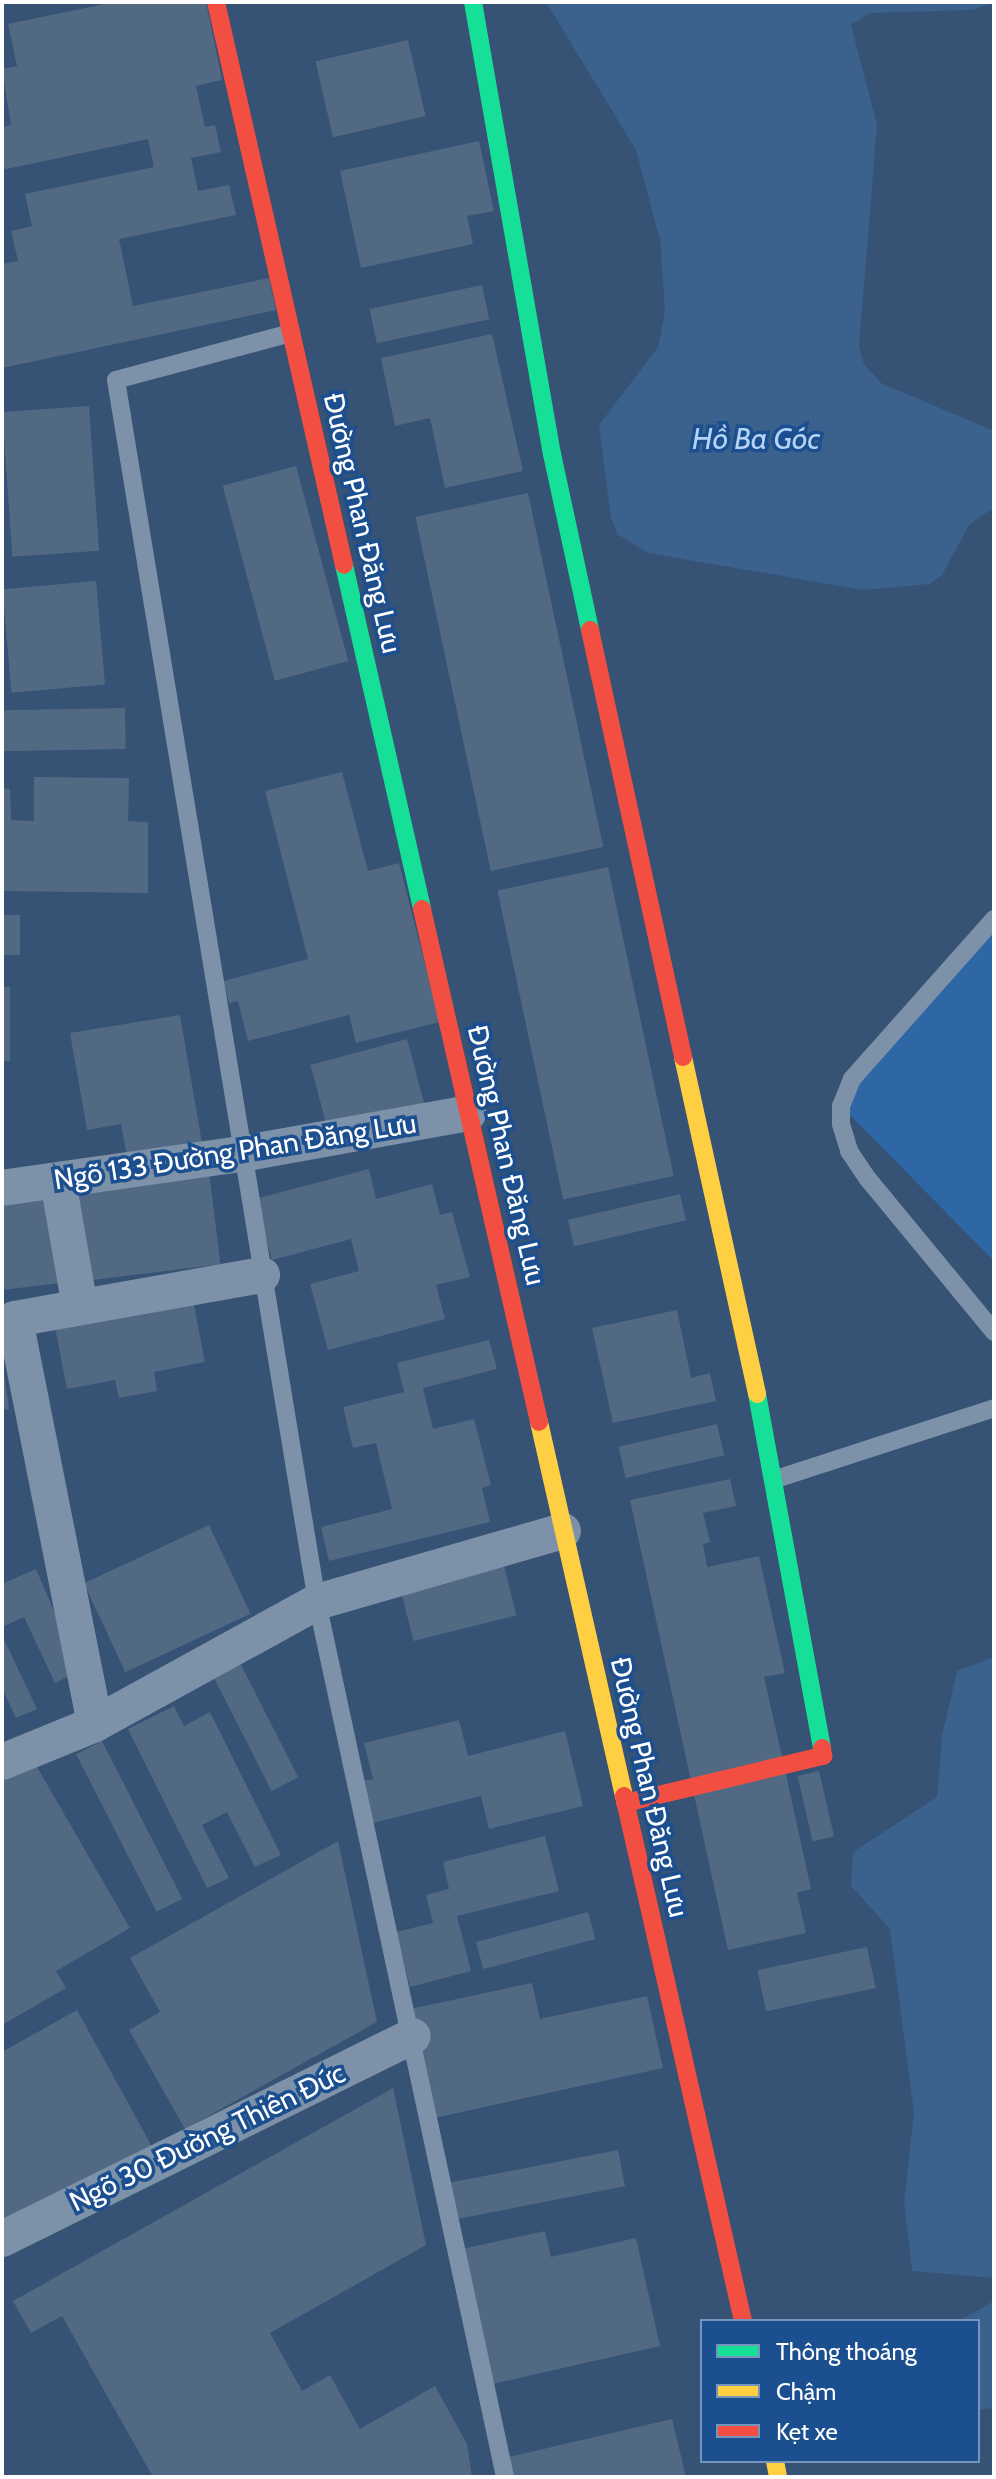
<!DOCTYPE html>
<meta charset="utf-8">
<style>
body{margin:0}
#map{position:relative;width:996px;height:2479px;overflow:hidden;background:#365274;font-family:Cabin,sans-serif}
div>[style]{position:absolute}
.green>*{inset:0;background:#2f66a5}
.water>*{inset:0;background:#3b618d}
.building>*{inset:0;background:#526984;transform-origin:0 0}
.lane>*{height:18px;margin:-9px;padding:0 9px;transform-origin:9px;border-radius:9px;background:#7d92a8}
.street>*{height:36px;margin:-18px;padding:0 18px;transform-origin:18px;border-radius:18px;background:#7d92a8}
.fast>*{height:18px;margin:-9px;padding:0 9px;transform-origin:9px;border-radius:9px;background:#16e098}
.slow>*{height:18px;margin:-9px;padding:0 9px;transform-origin:9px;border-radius:9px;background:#ffcf43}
.jam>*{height:18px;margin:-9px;padding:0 9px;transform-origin:9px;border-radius:9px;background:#f24e42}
span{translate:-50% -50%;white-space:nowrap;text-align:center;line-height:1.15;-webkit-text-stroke:7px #1b4f8f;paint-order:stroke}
.street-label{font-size:28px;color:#fff}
.water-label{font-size:30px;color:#b5d3f5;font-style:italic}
.frame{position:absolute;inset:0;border:4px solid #fff;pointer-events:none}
.legend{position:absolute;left:700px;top:2319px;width:280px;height:144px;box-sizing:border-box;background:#1b4f8f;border:2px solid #7695bc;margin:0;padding:10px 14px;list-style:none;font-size:24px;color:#fff}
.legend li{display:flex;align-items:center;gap:16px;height:40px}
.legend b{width:40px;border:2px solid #7695bc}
</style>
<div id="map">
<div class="green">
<div style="clip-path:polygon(994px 918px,994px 1261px,841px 1106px)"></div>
</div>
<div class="water">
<div style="clip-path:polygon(546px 2px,994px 2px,973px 10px,870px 13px,851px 25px,877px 125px,859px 347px,864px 364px,881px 383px,994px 431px,994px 507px,969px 525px,942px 575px,930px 584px,863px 590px,648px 553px,617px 534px,611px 518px,599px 425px,658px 347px,665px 311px,660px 240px,636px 150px)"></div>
<div style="clip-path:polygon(994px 1657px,994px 2278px,912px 2271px,904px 2202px,914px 2113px,890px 1929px,851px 1886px,853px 1852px,937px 1797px,942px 1736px,957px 1671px)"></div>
<div style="clip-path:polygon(994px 2301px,994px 2415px,991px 2408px,978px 2410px,978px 2321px,959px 2321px)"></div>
</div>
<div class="building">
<div style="clip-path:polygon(114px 2px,206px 2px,222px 80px,196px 86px,205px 127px,215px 125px,221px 152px,191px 158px,198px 191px,229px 185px,236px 215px,119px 239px,133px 306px,269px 278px,276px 310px,2px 368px,2px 264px,18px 261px,11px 231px,32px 226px,25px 194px,154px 167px,148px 139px,2px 170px,2px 127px,11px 125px,2px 69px,17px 66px,8px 24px)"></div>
<div style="left:408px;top:40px;width:78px;height:95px;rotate:77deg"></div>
<div style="clip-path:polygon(479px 141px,494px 211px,467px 216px,473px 244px,361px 268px,340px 171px)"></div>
<div style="left:482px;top:285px;width:35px;height:115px;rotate:78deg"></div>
<div style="clip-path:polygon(492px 334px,523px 471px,445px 488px,430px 418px,395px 426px,381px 358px)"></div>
<div style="left:89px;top:406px;width:145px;height:87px;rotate:86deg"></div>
<div style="left:296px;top:466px;width:202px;height:76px;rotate:75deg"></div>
<div style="left:528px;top:493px;width:362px;height:115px;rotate:78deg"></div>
<div style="left:96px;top:581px;width:104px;height:94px;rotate:85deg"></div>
<div style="left:125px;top:708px;width:41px;height:123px;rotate:89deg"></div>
<div style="clip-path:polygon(342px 772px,368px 871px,399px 863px,440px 1022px,356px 1043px,349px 1015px,248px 1041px,238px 1001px,229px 1003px,223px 981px,308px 959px,265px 791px)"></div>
<div style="clip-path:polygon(34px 777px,129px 778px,128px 821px,148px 822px,148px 893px,2px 891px,2px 788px,10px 789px,11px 820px,34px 821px)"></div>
<div style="left:608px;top:867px;width:316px;height:113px;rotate:78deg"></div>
<div style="left:2px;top:915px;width:18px;height:40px"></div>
<div style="left:2px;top:987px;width:8px;height:74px"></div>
<div style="clip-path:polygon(180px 1015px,203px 1149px,128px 1162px,121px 1124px,87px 1130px,70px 1033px)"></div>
<div style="left:407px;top:1039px;width:67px;height:100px;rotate:75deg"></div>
<div style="clip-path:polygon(369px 1169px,376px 1199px,432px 1184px,440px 1215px,452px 1212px,470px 1277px,436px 1285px,445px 1319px,328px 1350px,310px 1284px,359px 1271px,351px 1239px,272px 1260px,255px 1199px)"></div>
<div style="left:209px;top:1171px;width:94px;height:141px;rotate:83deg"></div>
<div style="clip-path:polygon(48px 1189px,60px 1283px,2px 1290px,2px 1194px)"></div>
<div style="left:680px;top:1194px;width:27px;height:115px;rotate:77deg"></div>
<div style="clip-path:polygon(191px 1290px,205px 1362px,154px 1372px,157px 1391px,119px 1398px,115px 1380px,67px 1389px,53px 1317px)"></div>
<div style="clip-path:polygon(677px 1310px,691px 1378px,710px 1373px,716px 1401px,613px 1423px,592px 1328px)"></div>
<div style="clip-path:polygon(489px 1340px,497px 1369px,423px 1388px,433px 1429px,474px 1419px,491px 1485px,482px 1488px,490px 1522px,329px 1561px,321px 1527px,392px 1509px,376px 1443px,353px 1448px,343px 1407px,404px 1392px,397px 1363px)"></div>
<div style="clip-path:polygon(4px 1372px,9px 1409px,2px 1410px,2px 1373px)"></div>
<div style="left:717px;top:1424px;width:32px;height:101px;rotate:77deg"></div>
<div style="clip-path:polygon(730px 1479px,736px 1506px,703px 1513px,710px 1542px,703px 1544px,707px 1567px,759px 1556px,785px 1673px,764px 1677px,783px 1761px,691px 1781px,630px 1500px)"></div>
<div style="left:209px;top:1525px;width:98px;height:138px;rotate:65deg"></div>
<div style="left:503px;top:1562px;width:55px;height:106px;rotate:76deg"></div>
<div style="clip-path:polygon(36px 1569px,80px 1671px,55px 1683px,24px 1617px,2px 1627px,2px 1584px)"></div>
<div style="clip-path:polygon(2px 1635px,37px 1709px,16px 1718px,2px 1688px)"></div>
<div style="left:237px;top:1657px;width:135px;height:30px;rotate:63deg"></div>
<div style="clip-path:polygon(174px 1706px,184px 1726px,210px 1712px,281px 1855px,255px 1867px,227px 1812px,202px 1825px,229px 1878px,207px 1888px,128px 1729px)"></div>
<div style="clip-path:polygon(459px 1720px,468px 1756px,565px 1731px,583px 1806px,489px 1829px,481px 1796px,373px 1823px,363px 1781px,373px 1779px,364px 1743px)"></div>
<div style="left:102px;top:1741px;width:177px;height:29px;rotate:63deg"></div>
<div style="clip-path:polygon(33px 1760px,130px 1928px,56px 1971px,66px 1988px,2px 2025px,2px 1777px)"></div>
<div style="clip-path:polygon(785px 1770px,811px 1889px,797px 1893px,806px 1933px,728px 1950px,693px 1790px)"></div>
<div style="left:819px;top:1771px;width:67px;height:22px;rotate:77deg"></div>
<div style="clip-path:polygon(545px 1836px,559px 1891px,457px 1916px,471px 1971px,410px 1987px,396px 1932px,433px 1923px,426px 1895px,449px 1889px,443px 1862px)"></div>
<div style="clip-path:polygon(338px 1841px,377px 2022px,185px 2129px,129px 2030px,160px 2012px,130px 1958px)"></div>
<div style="left:588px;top:1912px;width:28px;height:116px;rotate:75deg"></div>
<div style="left:867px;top:1947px;width:42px;height:112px;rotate:78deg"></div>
<div style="clip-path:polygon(532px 1983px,540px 2019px,647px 1996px,663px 2068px,434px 2118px,410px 2009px)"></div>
<div style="clip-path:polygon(77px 2010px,155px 2152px,2px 2236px,2px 2052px)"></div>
<div style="clip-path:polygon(393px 2088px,426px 2245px,270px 2333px,302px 2391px,330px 2375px,360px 2429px,435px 2386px,467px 2444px,472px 2477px,153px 2477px,62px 2316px,31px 2333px,13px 2301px)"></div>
<div style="left:618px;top:2150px;width:37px;height:176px;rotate:79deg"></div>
<div style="clip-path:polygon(545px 2231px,551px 2257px,636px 2238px,660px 2346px,492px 2384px,462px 2249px)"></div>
<div style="clip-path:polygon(672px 2419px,686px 2477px,510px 2477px,505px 2458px)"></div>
</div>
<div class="lane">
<div style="left:291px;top:333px;width:181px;rotate:165deg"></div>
<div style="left:116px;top:380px;width:1238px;rotate:80.66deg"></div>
<div style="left:317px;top:1602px;width:895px;rotate:77.87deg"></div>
<div style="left:994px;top:919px;width:214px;rotate:131.6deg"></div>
<div style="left:852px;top:1079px;width:29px;rotate:112deg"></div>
<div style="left:841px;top:1106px;width:18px;rotate:90deg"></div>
<div style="left:841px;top:1124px;width:28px;rotate:73deg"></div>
<div style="left:849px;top:1151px;width:34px;rotate:56deg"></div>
<div style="left:868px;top:1179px;width:198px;rotate:50.5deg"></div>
<div style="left:776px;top:1479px;width:229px;rotate:-18deg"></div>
</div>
<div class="street">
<div style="left:58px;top:1181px;width:128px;rotate:80.1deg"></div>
<div style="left:2px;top:1188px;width:241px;rotate:-8.1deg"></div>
<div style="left:241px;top:1154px;width:231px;rotate:-10.2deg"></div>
<div style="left:95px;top:1724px;width:413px;rotate:-101.2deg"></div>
<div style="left:15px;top:1319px;width:251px;rotate:-10.1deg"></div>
<div style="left:2px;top:1762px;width:100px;rotate:-22.2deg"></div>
<div style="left:95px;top:1724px;width:253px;rotate:-28.8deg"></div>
<div style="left:317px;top:1602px;width:256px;rotate:-16.1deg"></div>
<div style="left:2px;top:2239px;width:458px;rotate:-26.3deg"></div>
</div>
<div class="fast">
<div style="left:473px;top:2px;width:459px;rotate:80.1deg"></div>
<div style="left:552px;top:454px;width:180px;rotate:77.8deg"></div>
<div style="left:344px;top:565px;width:353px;rotate:77.2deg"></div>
<div style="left:757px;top:1394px;width:360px;rotate:79.6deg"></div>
</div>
<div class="slow">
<div style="left:683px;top:1057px;width:345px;rotate:77.6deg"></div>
<div style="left:539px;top:1422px;width:384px;rotate:77.2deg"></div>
<div style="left:775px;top:2461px;width:16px;rotate:79deg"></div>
</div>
<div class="jam">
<div style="left:216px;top:2px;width:577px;rotate:77.19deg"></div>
<div style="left:590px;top:630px;width:437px;rotate:77.7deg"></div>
<div style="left:422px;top:909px;width:526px;rotate:77.15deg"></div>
<div style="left:624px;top:1796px;width:538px;rotate:77.23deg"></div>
<div style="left:625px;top:1803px;width:204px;rotate:-13.4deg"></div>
<div style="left:823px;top:1756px;width:8px;rotate:-97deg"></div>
</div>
<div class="street-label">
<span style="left:363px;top:523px;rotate:77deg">Đường Phan Đăng Lưu</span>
<span style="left:235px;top:1151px;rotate:-9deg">Ngõ 133 Đường Phan Đăng Lưu</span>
<span style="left:507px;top:1155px;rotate:77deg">Đường Phan Đăng Lưu</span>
<span style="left:650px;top:1787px;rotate:77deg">Đường Phan Đăng Lưu</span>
<span style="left:207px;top:2137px;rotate:-26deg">Ngõ 30 Đường Thiên Đức</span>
</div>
<div class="water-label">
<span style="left:756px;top:439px">Hồ Ba Góc</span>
</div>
<div class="frame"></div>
<ul class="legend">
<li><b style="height:10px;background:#16e098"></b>Thông thoáng</li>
<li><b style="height:10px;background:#ffcf43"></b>Chậm</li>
<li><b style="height:10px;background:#f24e42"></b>Kẹt xe</li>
</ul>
</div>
